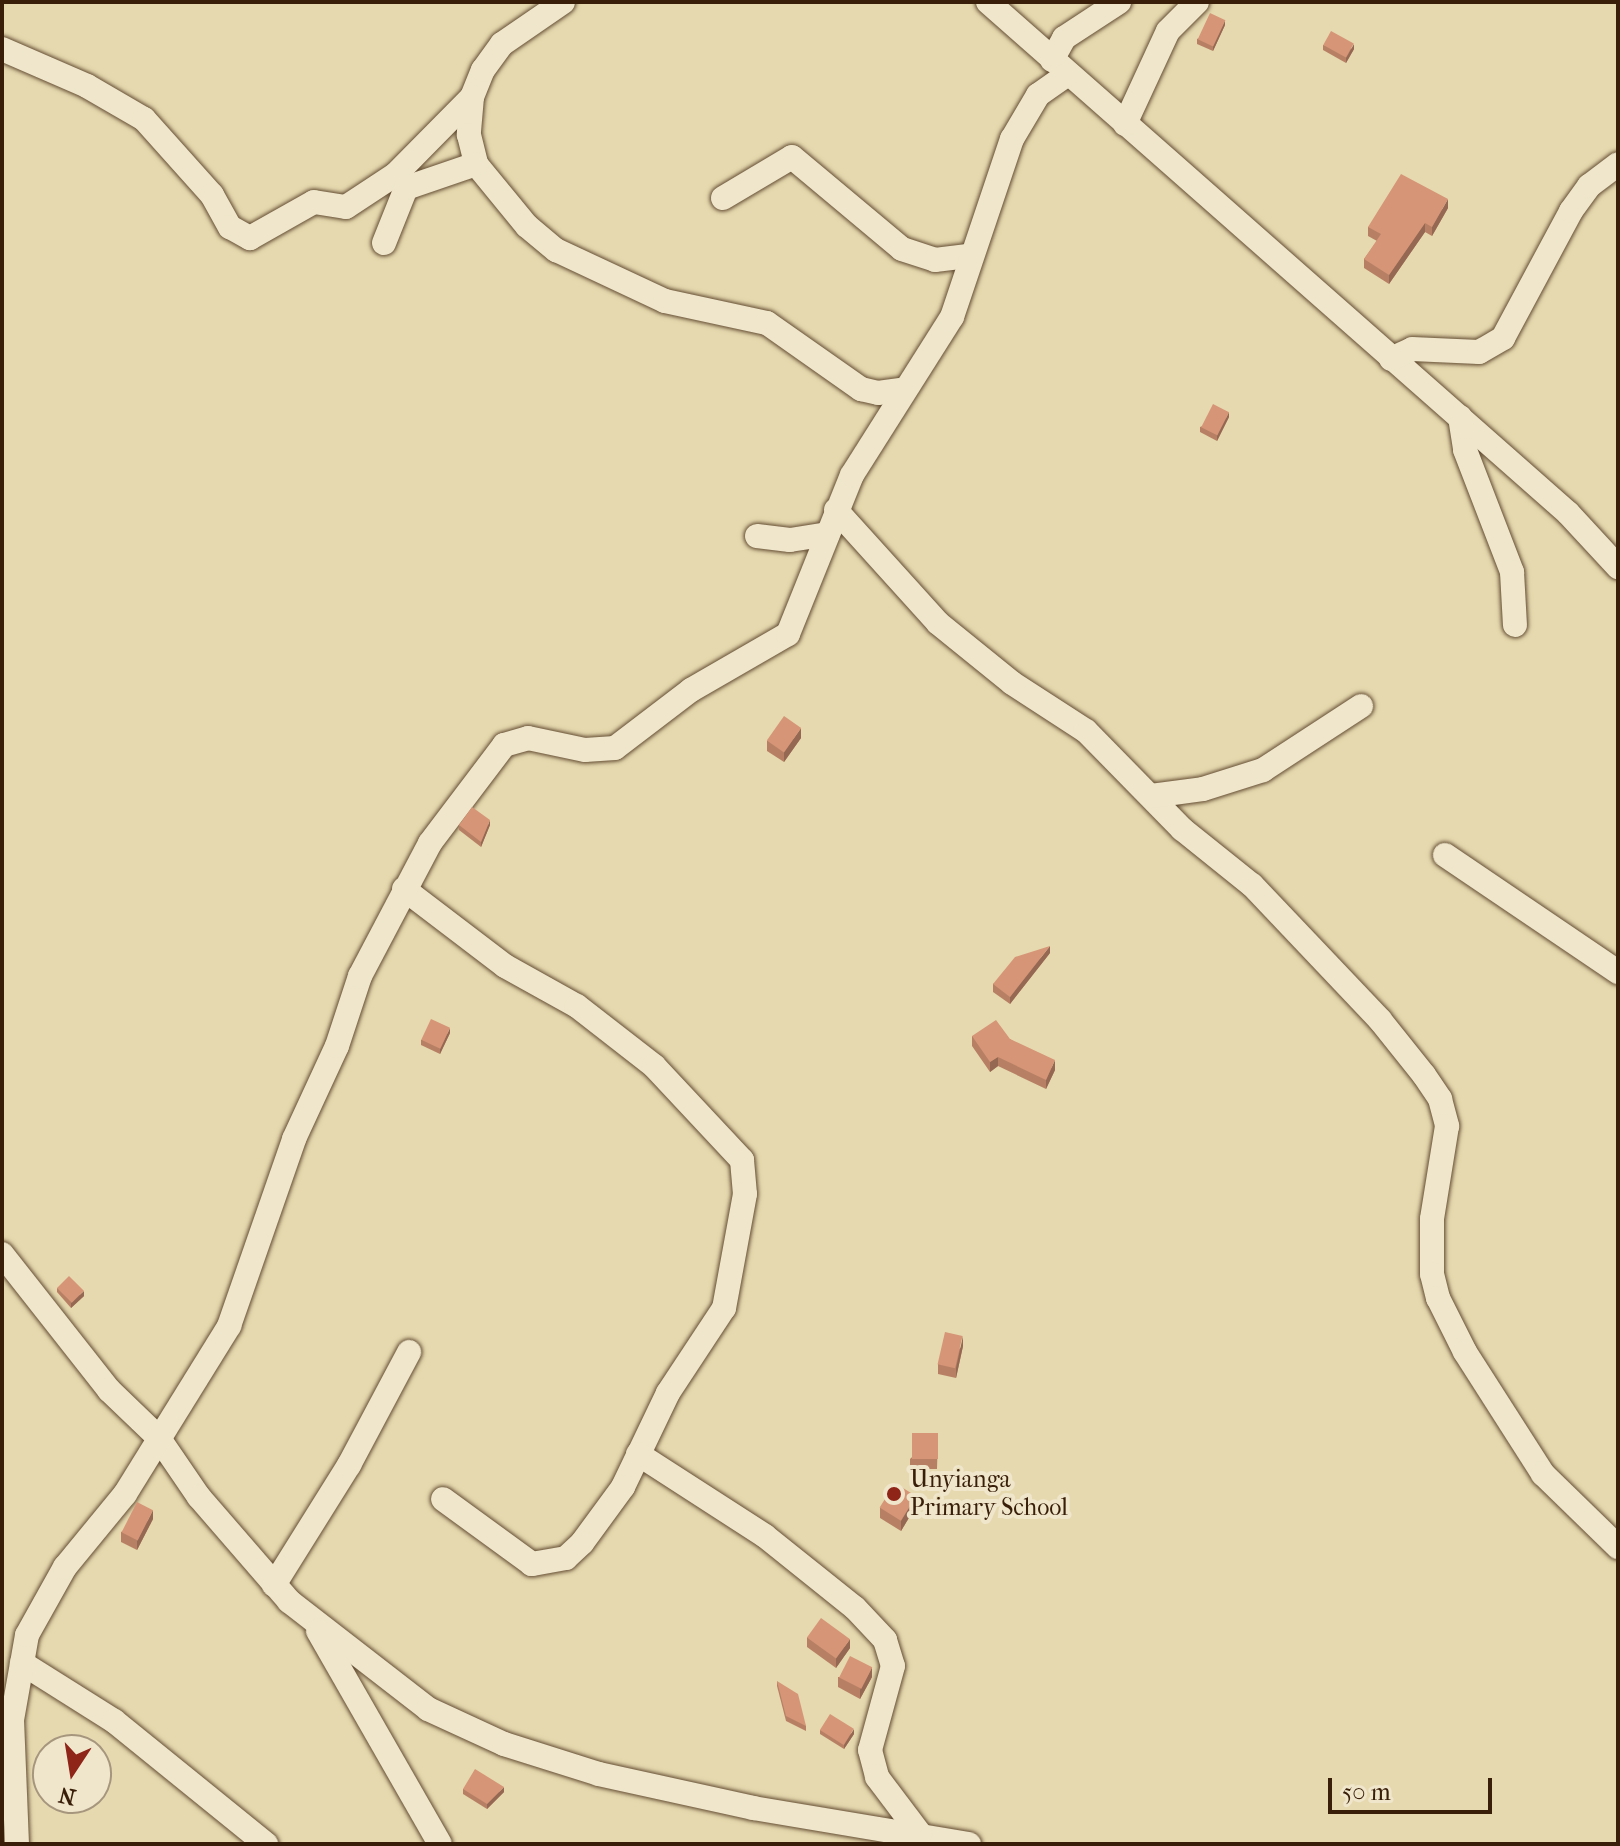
<!DOCTYPE html>
<style>
body{margin:0}
#map{position:relative;width:1620px;height:1846px;overflow:hidden;background:#e6d9af;font-family:"IM FELL French Canon",serif}
div>[style]{position:absolute}
.roads{filter:drop-shadow(0 0 2px #644d33) drop-shadow(0 0 2px #644d33)}
.minor>*{height:24px;margin:-12px;padding:0 12px;transform-origin:12px;border-radius:12px;background:#efe6cb}
.wall>*{inset:0;background:#b78065}
.shaded-wall>*{inset:0;background:#956853}
.building>*{inset:0;background:#d59576;transform-origin:0 0}
.dots>*{width:22px;height:22px;translate:-50% -50%;box-sizing:border-box;border:4px solid #efe6cb;border-radius:50%}
span{translate:-50% -50%;white-space:nowrap;text-align:center;line-height:1.15;-webkit-text-stroke:8px #efe6cb;paint-order:stroke}
.poi-label{font-size:24px;color:#391e0a}
.left{translate:0 -50%;text-align:left}
.frame{position:absolute;inset:0;border:4px solid #391e0a;pointer-events:none}
.north{position:absolute;left:32px;top:1734px;width:80px;height:80px;box-sizing:border-box;background:#efe6cb;border:2px solid #a6967e;border-radius:50%;rotate:192deg;font-size:22px;font-weight:700;line-height:32px;text-align:center;color:#391e0a}
.north::after{content:'';display:block;margin:auto;width:28px;height:36px;background:#8f2418;clip-path:polygon(50% 0,100% 100%,50% 72%,0 100%)}
.scale{position:absolute;left:1328px;top:1778px;width:164px;height:36px;box-sizing:border-box;border:4px solid #391e0a;border-top:0;padding-left:10px;font-size:24px;line-height:28px;white-space:nowrap;color:#391e0a;-webkit-text-stroke:6px #efe6cb;paint-order:stroke}
</style>
<div id="map">
<div class="roads">
<div class="minor">
<div style="left:988px;top:2px;width:773px;rotate:41.38deg"></div>
<div style="left:1568px;top:513px;width:74px;rotate:47.2deg"></div>
<div style="left:2px;top:49px;width:93px;rotate:23.5deg"></div>
<div style="left:87px;top:86px;width:66px;rotate:30.1deg"></div>
<div style="left:144px;top:119px;width:102px;rotate:48.2deg"></div>
<div style="left:212px;top:195px;width:37px;rotate:61deg"></div>
<div style="left:230px;top:227px;width:23px;rotate:29deg"></div>
<div style="left:250px;top:238px;width:73px;rotate:-29.4deg"></div>
<div style="left:314px;top:202px;width:32px;rotate:9deg"></div>
<div style="left:346px;top:207px;width:60px;rotate:-33.4deg"></div>
<div style="left:396px;top:174px;width:108px;rotate:-45.4deg"></div>
<div style="left:472px;top:97px;width:29px;rotate:-68deg"></div>
<div style="left:483px;top:70px;width:32px;rotate:-54deg"></div>
<div style="left:502px;top:44px;width:74px;rotate:-34.5deg"></div>
<div style="left:1052px;top:60px;width:25px;rotate:-61deg"></div>
<div style="left:1064px;top:38px;width:66px;rotate:-33.2deg"></div>
<div style="left:472px;top:97px;width:38px;rotate:95deg"></div>
<div style="left:469px;top:135px;width:30px;rotate:76deg"></div>
<div style="left:476px;top:164px;width:80px;rotate:50.6deg"></div>
<div style="left:527px;top:226px;width:38px;rotate:40deg"></div>
<div style="left:556px;top:250px;width:120px;rotate:25.1deg"></div>
<div style="left:665px;top:301px;width:104px;rotate:12.2deg"></div>
<div style="left:767px;top:323px;width:115px;rotate:35.1deg"></div>
<div style="left:861px;top:389px;width:17px;rotate:13deg"></div>
<div style="left:878px;top:393px;width:28px;rotate:-8deg"></div>
<div style="left:1125px;top:124px;width:102px;rotate:-65.2deg"></div>
<div style="left:1168px;top:31px;width:41px;rotate:-45deg"></div>
<div style="left:723px;top:198px;width:80px;rotate:-30.7deg"></div>
<div style="left:792px;top:157px;width:143px;rotate:39.9deg"></div>
<div style="left:902px;top:249px;width:35px;rotate:18deg"></div>
<div style="left:935px;top:260px;width:35px;rotate:-7deg"></div>
<div style="left:384px;top:243px;width:59px;rotate:-68.2deg"></div>
<div style="left:406px;top:188px;width:74px;rotate:-18.9deg"></div>
<div style="left:1391px;top:359px;width:23px;rotate:-25deg"></div>
<div style="left:1412px;top:349px;width:67px;rotate:2.6deg"></div>
<div style="left:1479px;top:352px;width:28px;rotate:-30deg"></div>
<div style="left:1503px;top:338px;width:144px;rotate:-61.8deg"></div>
<div style="left:1571px;top:211px;width:31px;rotate:-54deg"></div>
<div style="left:1589px;top:186px;width:36px;rotate:-37deg"></div>
<div style="left:1460px;top:417px;width:33px;rotate:81deg"></div>
<div style="left:1465px;top:450px;width:131px;rotate:68.9deg"></div>
<div style="left:1512px;top:572px;width:53px;rotate:86.8deg"></div>
<div style="left:836px;top:510px;width:152px;rotate:47.9deg"></div>
<div style="left:938px;top:623px;width:95px;rotate:39deg"></div>
<div style="left:1012px;top:683px;width:88px;rotate:33deg"></div>
<div style="left:1086px;top:731px;width:137px;rotate:45.6deg"></div>
<div style="left:1182px;top:829px;width:90px;rotate:38.7deg"></div>
<div style="left:1252px;top:885px;width:186px;rotate:46.5deg"></div>
<div style="left:1380px;top:1020px;width:70px;rotate:51.3deg"></div>
<div style="left:1424px;top:1075px;width:29px;rotate:56deg"></div>
<div style="left:1440px;top:1099px;width:28px;rotate:75deg"></div>
<div style="left:1447px;top:1126px;width:94px;rotate:99.2deg"></div>
<div style="left:1432px;top:1219px;width:55px;rotate:90deg"></div>
<div style="left:1432px;top:1274px;width:25px;rotate:76deg"></div>
<div style="left:1438px;top:1298px;width:60px;rotate:63.4deg"></div>
<div style="left:1465px;top:1352px;width:145px;rotate:57.4deg"></div>
<div style="left:1543px;top:1474px;width:105px;rotate:44.2deg"></div>
<div style="left:757px;top:536px;width:33px;rotate:7deg"></div>
<div style="left:790px;top:540px;width:38px;rotate:-9deg"></div>
<div style="left:1151px;top:796px;width:52px;rotate:-7.7deg"></div>
<div style="left:1203px;top:789px;width:63px;rotate:-17.6deg"></div>
<div style="left:1263px;top:770px;width:117px;rotate:-33.1deg"></div>
<div style="left:1445px;top:855px;width:209px;rotate:34.1deg"></div>
<div style="left:404px;top:889px;width:127px;rotate:37.3deg"></div>
<div style="left:505px;top:966px;width:82px;rotate:29.1deg"></div>
<div style="left:577px;top:1006px;width:98px;rotate:37.9deg"></div>
<div style="left:654px;top:1066px;width:129px;rotate:46.9deg"></div>
<div style="left:742px;top:1160px;width:34px;rotate:85deg"></div>
<div style="left:745px;top:1194px;width:116px;rotate:100.4deg"></div>
<div style="left:724px;top:1308px;width:102px;rotate:123.4deg"></div>
<div style="left:668px;top:1393px;width:104px;rotate:115.6deg"></div>
<div style="left:623px;top:1487px;width:69px;rotate:126.2deg"></div>
<div style="left:582px;top:1543px;width:22px;rotate:137deg"></div>
<div style="left:566px;top:1558px;width:35px;rotate:170deg"></div>
<div style="left:532px;top:1564px;width:110px;rotate:-143.9deg"></div>
<div style="left:2px;top:1254px;width:173px;rotate:51.8deg"></div>
<div style="left:109px;top:1390px;width:68px;rotate:43.8deg"></div>
<div style="left:158px;top:1437px;width:73px;rotate:55.7deg"></div>
<div style="left:199px;top:1497px;width:138px;rotate:49.1deg"></div>
<div style="left:289px;top:1601px;width:176px;rotate:37.8deg"></div>
<div style="left:428px;top:1709px;width:84px;rotate:24.7deg"></div>
<div style="left:504px;top:1744px;width:100px;rotate:17.5deg"></div>
<div style="left:599px;top:1774px;width:158px;rotate:12.4deg"></div>
<div style="left:753px;top:1808px;width:219px;rotate:9.5deg"></div>
<div style="left:638px;top:1454px;width:151px;rotate:32.8deg"></div>
<div style="left:765px;top:1536px;width:115px;rotate:38.7deg"></div>
<div style="left:855px;top:1608px;width:44px;rotate:46.8deg"></div>
<div style="left:885px;top:1640px;width:27px;rotate:73deg"></div>
<div style="left:893px;top:1666px;width:87px;rotate:105.3deg"></div>
<div style="left:870px;top:1750px;width:28px;rotate:75deg"></div>
<div style="left:877px;top:1777px;width:71px;rotate:53deg"></div>
<div style="left:274px;top:1585px;width:142px;rotate:-58deg"></div>
<div style="left:349px;top:1465px;width:128px;rotate:-62deg"></div>
<div style="left:318px;top:1631px;width:245px;rotate:60.2deg"></div>
<div style="left:22px;top:1663px;width:109px;rotate:32.2deg"></div>
<div style="left:114px;top:1721px;width:196px;rotate:39deg"></div>
<div style="left:17px;top:1844px;width:124px;rotate:-92.3deg"></div>
<div style="left:12px;top:1720px;width:86px;rotate:-80deg"></div>
<div style="left:27px;top:1635px;width:78px;rotate:-60.8deg"></div>
<div style="left:65px;top:1567px;width:94px;rotate:-50.6deg"></div>
<div style="left:125px;top:1494px;width:198px;rotate:-58.2deg"></div>
<div style="left:229px;top:1326px;width:198px;rotate:-70.8deg"></div>
<div style="left:294px;top:1139px;width:102px;rotate:-65.2deg"></div>
<div style="left:337px;top:1046px;width:74px;rotate:-71.8deg"></div>
<div style="left:360px;top:976px;width:150px;rotate:-62.2deg"></div>
<div style="left:430px;top:843px;width:123px;rotate:-52.9deg"></div>
<div style="left:504px;top:745px;width:25px;rotate:-16deg"></div>
<div style="left:528px;top:738px;width:58px;rotate:11.9deg"></div>
<div style="left:585px;top:750px;width:30px;rotate:-4deg"></div>
<div style="left:615px;top:748px;width:96px;rotate:-37.3deg"></div>
<div style="left:691px;top:690px;width:112px;rotate:-30deg"></div>
<div style="left:788px;top:634px;width:171px;rotate:-68.1deg"></div>
<div style="left:852px;top:475px;width:187px;rotate:-57.7deg"></div>
<div style="left:952px;top:317px;width:188px;rotate:-71.4deg"></div>
<div style="left:1012px;top:139px;width:51px;rotate:-59.4deg"></div>
<div style="left:1038px;top:95px;width:37px;rotate:-35deg"></div>
</div>
</div>
<div class="wall">
<div style="clip-path:polygon(1225px 25px,1213px 51px,1197px 44px,1197px 39px)"></div>
<div style="clip-path:polygon(1323px 45px,1354px 49px,1346px 63px,1323px 50px)"></div>
<div style="clip-path:polygon(1448px 208px,1432px 236px,1425px 232px,1389px 284px,1364px 268px,1364px 259px,1377px 241px,1368px 236px,1368px 227px)"></div>
<div style="clip-path:polygon(1229px 417px,1217px 441px,1200px 432px,1200px 427px)"></div>
<div style="clip-path:polygon(801px 738px,784px 762px,767px 751px,767px 741px)"></div>
<div style="clip-path:polygon(459px 825px,490px 825px,481px 847px,459px 830px)"></div>
<div style="clip-path:polygon(1050px 953px,1010px 1004px,993px 992px,993px 984px)"></div>
<div style="clip-path:polygon(450px 1033px,440px 1054px,421px 1045px,421px 1040px)"></div>
<div style="clip-path:polygon(972px 1036px,1010px 1039px,1055px 1070px,1046px 1089px,998px 1066px,990px 1072px,972px 1046px)"></div>
<div style="clip-path:polygon(57px 1288px,84px 1296px,71px 1308px,57px 1292px)"></div>
<div style="clip-path:polygon(963px 1346px,956px 1378px,938px 1374px,938px 1364px)"></div>
<div style="clip-path:polygon(938px 1433px,937px 1469px,910px 1469px,910px 1459px)"></div>
<div style="clip-path:polygon(916px 1506px,901px 1531px,880px 1518px,880px 1508px)"></div>
<div style="clip-path:polygon(153px 1519px,137px 1550px,121px 1542px,121px 1532px)"></div>
<div style="clip-path:polygon(807px 1637px,850px 1648px,836px 1668px,807px 1647px)"></div>
<div style="clip-path:polygon(838px 1677px,872px 1677px,860px 1699px,838px 1687px)"></div>
<div style="clip-path:polygon(777px 1681px,806px 1726px,806px 1731px,786px 1721px,777px 1686px)"></div>
<div style="clip-path:polygon(820px 1730px,854px 1734px,844px 1749px,820px 1734px)"></div>
<div style="clip-path:polygon(463px 1789px,504px 1792px,487px 1809px,463px 1794px)"></div>
</div>
<div class="shaded-wall">
<div style="clip-path:polygon(1225px 20px,1225px 25px,1213px 51px,1213px 46px)"></div>
<div style="clip-path:polygon(1354px 44px,1354px 49px,1346px 63px,1346px 58px)"></div>
<div style="clip-path:polygon(1448px 199px,1448px 208px,1432px 236px,1432px 227px)"></div>
<div style="clip-path:polygon(1425px 223px,1425px 232px,1389px 284px,1389px 275px)"></div>
<div style="clip-path:polygon(1229px 412px,1229px 417px,1217px 441px,1217px 436px)"></div>
<div style="clip-path:polygon(801px 728px,801px 738px,784px 762px,784px 752px)"></div>
<div style="clip-path:polygon(490px 820px,490px 825px,481px 847px,481px 842px)"></div>
<div style="clip-path:polygon(1050px 946px,1050px 953px,1010px 1004px,1010px 997px)"></div>
<div style="clip-path:polygon(450px 1028px,450px 1033px,440px 1054px,440px 1049px)"></div>
<div style="clip-path:polygon(998px 1057px,998px 1066px,990px 1072px,990px 1062px)"></div>
<div style="clip-path:polygon(1055px 1060px,1055px 1070px,1046px 1089px,1046px 1080px)"></div>
<div style="clip-path:polygon(84px 1291px,84px 1296px,71px 1308px,71px 1303px)"></div>
<div style="clip-path:polygon(963px 1336px,963px 1346px,956px 1378px,956px 1368px)"></div>
<div style="clip-path:polygon(916px 1496px,916px 1506px,901px 1531px,901px 1521px)"></div>
<div style="clip-path:polygon(153px 1510px,153px 1519px,137px 1550px,137px 1541px)"></div>
<div style="clip-path:polygon(850px 1639px,850px 1648px,836px 1668px,836px 1658px)"></div>
<div style="clip-path:polygon(872px 1667px,872px 1677px,860px 1699px,860px 1690px)"></div>
<div style="clip-path:polygon(854px 1729px,854px 1734px,844px 1749px,844px 1745px)"></div>
<div style="clip-path:polygon(504px 1787px,504px 1792px,487px 1809px,487px 1804px)"></div>
</div>
<div class="building">
<div style="left:1210px;top:13px;width:17px;height:29px;rotate:25deg"></div>
<div style="left:1331px;top:31px;width:26px;height:16px;rotate:29deg"></div>
<div style="clip-path:polygon(1401px 174px,1448px 199px,1432px 227px,1425px 223px,1389px 275px,1364px 259px,1381px 234px,1368px 227px)"></div>
<div style="left:1213px;top:404px;width:18px;height:26px;rotate:27deg"></div>
<div style="left:784px;top:716px;width:21px;height:30px;rotate:35deg"></div>
<div style="clip-path:polygon(472px 807px,490px 820px,481px 842px,459px 825px)"></div>
<div style="clip-path:polygon(1050px 946px,1010px 997px,993px 984px,1015px 957px)"></div>
<div style="left:431px;top:1019px;width:21px;height:23px;rotate:25deg"></div>
<div style="clip-path:polygon(996px 1020px,1010px 1039px,1055px 1060px,1046px 1080px,998px 1057px,990px 1062px,972px 1036px)"></div>
<div style="left:69px;top:1276px;width:21px;height:17px;rotate:45deg"></div>
<div style="left:945px;top:1332px;width:18px;height:33px;rotate:13deg"></div>
<div style="left:912px;top:1433px;width:26px;height:26px"></div>
<div style="left:895px;top:1483px;width:25px;height:29px;rotate:32deg"></div>
<div style="left:137px;top:1502px;width:18px;height:34px;rotate:27deg"></div>
<div style="left:821px;top:1618px;width:36px;height:24px;rotate:36deg"></div>
<div style="left:850px;top:1656px;width:25px;height:24px;rotate:27deg"></div>
<div style="clip-path:polygon(777px 1681px,798px 1694px,806px 1726px,786px 1716px)"></div>
<div style="left:830px;top:1714px;width:28px;height:19px;rotate:32deg"></div>
<div style="clip-path:polygon(475px 1769px,504px 1787px,487px 1804px,463px 1789px)"></div>
</div>
<div class="dots">
<div style="left:894px;top:1494px;background:#8f2418"></div>
</div>
<div class="poi-label">
<span class="left" style="left:910px;top:1494px">Unyianga<br>Primary School</span>
</div>
<div class="frame"></div>
<div class="north">N</div>
<div class="scale">50 m</div>
</div>
